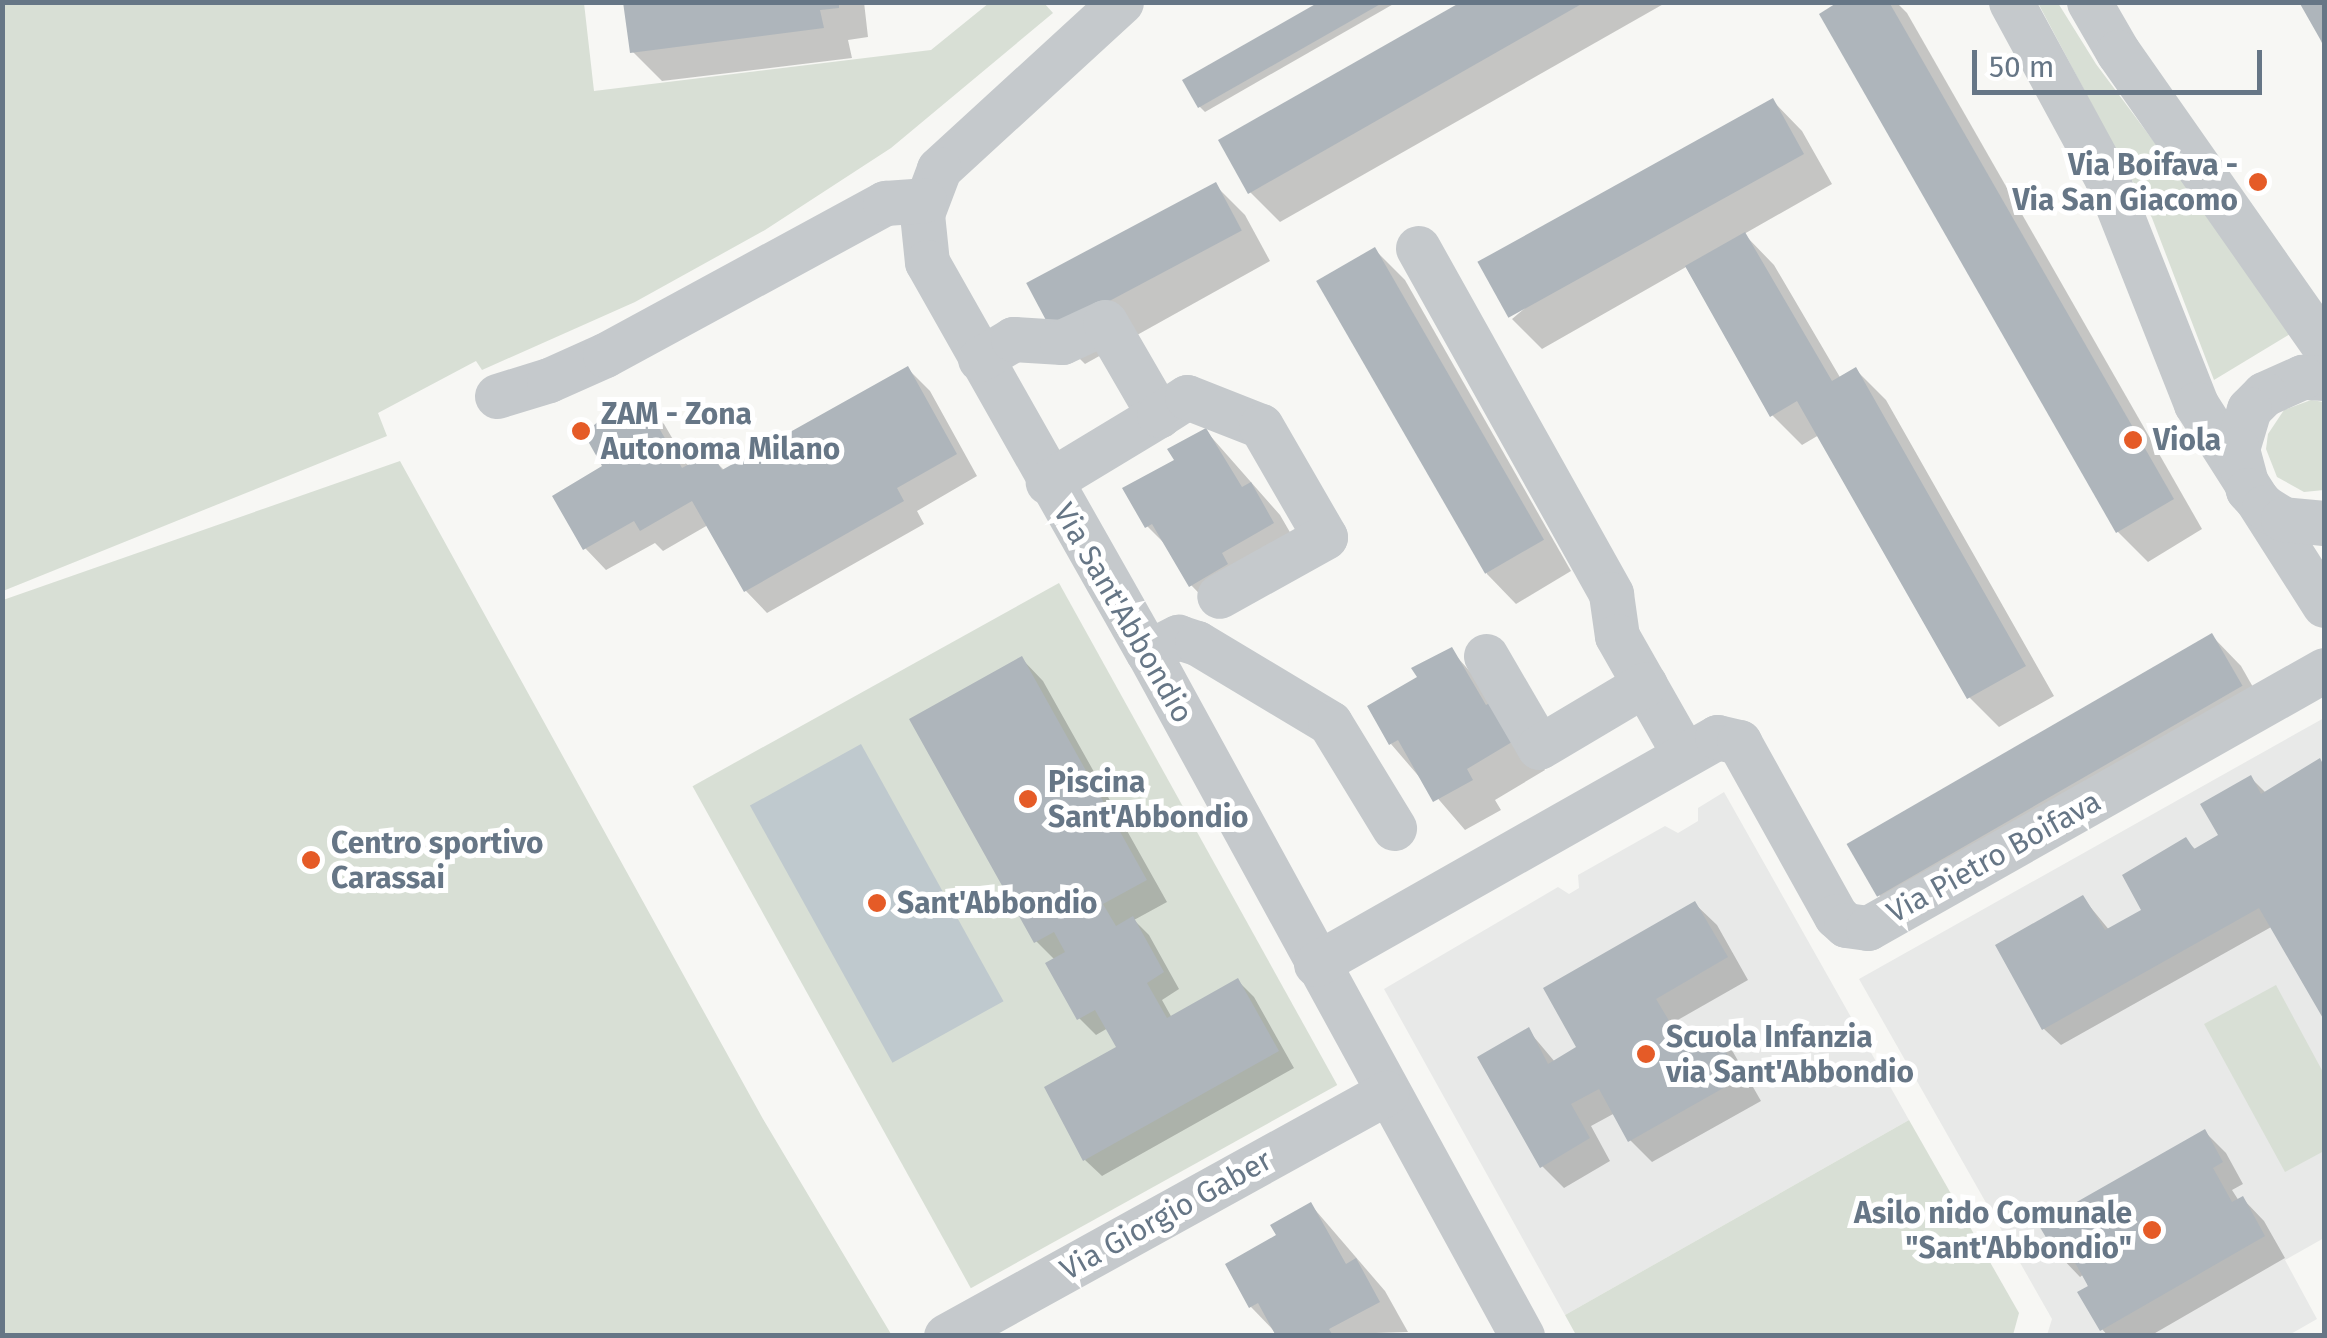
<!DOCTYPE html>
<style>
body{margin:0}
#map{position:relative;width:2327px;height:1338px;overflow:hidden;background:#f7f7f4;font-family:"Fira Sans",sans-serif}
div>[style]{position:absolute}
.built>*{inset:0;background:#e8e9e8}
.green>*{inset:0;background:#d8dfd5;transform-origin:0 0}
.water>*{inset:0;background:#bfc9ce;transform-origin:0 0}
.shadow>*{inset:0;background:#0003}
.building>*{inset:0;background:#aeb5bb;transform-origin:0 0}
.minor>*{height:45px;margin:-22.5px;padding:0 22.5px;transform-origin:22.5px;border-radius:22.5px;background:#c5c9cc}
.dots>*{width:28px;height:28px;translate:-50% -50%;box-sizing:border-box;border:5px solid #fff;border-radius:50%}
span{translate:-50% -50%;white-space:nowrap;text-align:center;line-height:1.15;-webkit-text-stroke:10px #fff;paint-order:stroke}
.poi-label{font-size:30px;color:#667686;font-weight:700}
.right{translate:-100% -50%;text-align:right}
.left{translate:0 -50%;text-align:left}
.street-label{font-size:30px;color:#667686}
.frame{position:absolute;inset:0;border:5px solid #667686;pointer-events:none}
.scale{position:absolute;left:1972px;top:50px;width:290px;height:45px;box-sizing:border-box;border:5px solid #667686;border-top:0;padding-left:12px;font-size:30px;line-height:35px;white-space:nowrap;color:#667686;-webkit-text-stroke:8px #fff;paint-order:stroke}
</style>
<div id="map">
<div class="built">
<div style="clip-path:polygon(2324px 718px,2324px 1238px,2285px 1260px,2317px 1319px,2289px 1335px,2047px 1335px,2052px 1319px,1859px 979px)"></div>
<div style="clip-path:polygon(1724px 792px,1909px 1120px,1565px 1315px,1384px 989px,1558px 887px,1569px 894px,1579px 888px,1578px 875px,1665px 826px,1678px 833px,1698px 821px,1698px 808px)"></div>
</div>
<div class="green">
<div style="clip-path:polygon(3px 2px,584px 3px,594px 91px,931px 50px,989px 3px,1044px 3px,1053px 13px,891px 148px,765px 230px,635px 302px,482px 370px,476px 361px,378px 413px,387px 436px,3px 591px)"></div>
<div style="clip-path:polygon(2038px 3px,2058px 3px,2096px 64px,2295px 331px,2214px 380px,2152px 218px)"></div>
<div style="clip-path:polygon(2311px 400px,2324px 402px,2324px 490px,2304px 492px,2277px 477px,2266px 449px,2268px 434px,2284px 410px)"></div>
<div style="clip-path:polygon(400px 461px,763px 1119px,891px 1334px,3px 1335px,3px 600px)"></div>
<div style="left:1059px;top:583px;width:574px;height:419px;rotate:61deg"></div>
<div style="clip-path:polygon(2276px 985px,2324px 1074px,2324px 1151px,2285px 1172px,2204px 1024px)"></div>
<div style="clip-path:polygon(1909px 1120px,2019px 1313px,2013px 1335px,1576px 1335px,1565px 1315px)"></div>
</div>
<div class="water">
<div style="left:861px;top:744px;width:294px;height:127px;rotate:61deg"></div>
</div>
<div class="shadow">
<div style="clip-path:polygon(626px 2px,864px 2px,868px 37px,848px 40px,852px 58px,662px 81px,632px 51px)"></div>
<div style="clip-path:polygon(1324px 2px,1397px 2px,1205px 112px,1200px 107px,1186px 81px)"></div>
<div style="clip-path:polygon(1466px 2px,1667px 2px,1280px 222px,1250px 192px)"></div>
<div style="clip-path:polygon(1843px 2px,1896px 2px,1907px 13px,2202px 529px,2148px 562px,2118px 532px,1822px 15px)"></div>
<div style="clip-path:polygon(1773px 101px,1802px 131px,1832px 184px,1744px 234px,1774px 265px,1841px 379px,1856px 370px,1886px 400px,2054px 696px,1999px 727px,1969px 697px,1819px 435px,1802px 445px,1772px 415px,1686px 267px,1542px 349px,1512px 319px)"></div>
<div style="clip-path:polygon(1215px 185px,1245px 215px,1270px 261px,1085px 364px,1055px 334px)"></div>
<div style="clip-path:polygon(1375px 250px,1405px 280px,1571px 571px,1516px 604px,1487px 574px)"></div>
<div style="clip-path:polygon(908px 369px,930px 391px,977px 476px,917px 511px,924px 524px,767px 613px,746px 591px,708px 525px,663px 551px,655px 543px,606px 570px,585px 548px,605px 467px,642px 403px,664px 424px,689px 467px,710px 456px,725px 471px)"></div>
<div style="clip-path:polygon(1206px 431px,1280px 515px,1302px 553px,1220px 615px,1191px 585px,1170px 549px,1147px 526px,1177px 461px)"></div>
<div style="clip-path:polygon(2212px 636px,2241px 666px,2270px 717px,1907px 922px,1877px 893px)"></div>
<div style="clip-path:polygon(1451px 650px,1524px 733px,1545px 770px,1495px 800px,1501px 810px,1465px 830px,1391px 744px)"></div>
<div style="clip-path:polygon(1022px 659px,1043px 681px,1167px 902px,1134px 920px,1149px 935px,1179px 989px,1162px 1000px,1172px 1018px,1238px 981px,1254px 997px,1294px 1068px,1102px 1176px,1085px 1160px,1119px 1048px,1108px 1028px,1096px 1035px,1079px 1018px,1055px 960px,1036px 941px)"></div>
<div style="clip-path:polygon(2320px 762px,2324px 767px,2324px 1015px,2273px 926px,2061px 1045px,2044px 1029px,1998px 946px,2083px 898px,2110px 931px,2145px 911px,2186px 840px,2196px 850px,2221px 836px,2251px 778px,2267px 794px)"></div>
<div style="clip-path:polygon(1695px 904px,1717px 925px,1748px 980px,1676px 1021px,1689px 1044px,1712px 1031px,1733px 1052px,1761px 1101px,1652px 1162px,1630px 1140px,1615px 1113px,1591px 1126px,1610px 1161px,1564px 1188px,1542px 1166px,1528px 1030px,1555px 1062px,1579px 1048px)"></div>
<div style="clip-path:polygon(2205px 1132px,2226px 1153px,2243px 1184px,2232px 1190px,2239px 1201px,2243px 1199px,2264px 1221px,2285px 1258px,2150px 1336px,2108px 1336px,2102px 1329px,2084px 1274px,2080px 1277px,2059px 1255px)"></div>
<div style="clip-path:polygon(1311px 1205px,1385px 1291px,1408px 1332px,1279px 1336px,1251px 1307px,1279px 1236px)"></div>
</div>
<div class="building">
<div style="clip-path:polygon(623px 2px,839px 2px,839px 8px,820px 10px,824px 28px,630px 53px)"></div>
<div style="clip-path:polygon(1319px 2px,1384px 2px,1198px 108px,1182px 80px)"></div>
<div style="clip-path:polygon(1461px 2px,1585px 2px,1248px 194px,1218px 140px)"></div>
<div style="clip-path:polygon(1838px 2px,1889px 2px,2174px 499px,2116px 533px,1819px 14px)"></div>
<div style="clip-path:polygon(2299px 2px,2324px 2px,2324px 47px,2320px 39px)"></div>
<div style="left:1773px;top:98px;width:64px;height:338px;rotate:61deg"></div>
<div style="left:1216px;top:182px;width:55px;height:215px;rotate:62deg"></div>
<div style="clip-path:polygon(1745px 232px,1832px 381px,1856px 367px,2026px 666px,1967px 699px,1797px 401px,1770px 417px,1685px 266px)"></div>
<div style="left:1375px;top:247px;width:338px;height:68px;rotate:60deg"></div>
<div style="clip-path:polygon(908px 366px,957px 454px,897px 488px,904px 501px,744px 592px,692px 501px,640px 531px,634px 521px,583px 550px,552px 496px,602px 466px,584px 434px,610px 411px,643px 400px,682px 468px,711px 452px,722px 470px)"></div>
<div style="clip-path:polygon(1206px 428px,1242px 487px,1251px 482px,1274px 523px,1222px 553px,1228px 564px,1189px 587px,1152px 524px,1145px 528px,1122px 488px,1174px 460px,1167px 449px)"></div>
<div style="left:2212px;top:633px;width:61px;height:422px;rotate:60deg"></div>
<div style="clip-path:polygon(1452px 647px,1486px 705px,1495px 700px,1517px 739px,1467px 769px,1473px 780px,1433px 802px,1398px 740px,1389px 745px,1367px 706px,1417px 677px,1411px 668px)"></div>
<div style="clip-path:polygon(1022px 656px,1147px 880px,1103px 904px,1116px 926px,1133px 916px,1164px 972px,1147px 983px,1167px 1018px,1238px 978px,1279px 1051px,1083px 1161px,1044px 1087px,1116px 1047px,1095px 1010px,1077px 1020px,1045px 963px,1065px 952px,1054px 932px,1034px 943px,909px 719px)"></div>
<div style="clip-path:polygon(2320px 758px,2324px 766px,2324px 1020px,2259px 908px,2042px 1030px,1995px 945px,2083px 895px,2105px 930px,2141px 910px,2122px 875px,2186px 837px,2194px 849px,2218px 835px,2200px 804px,2251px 775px,2261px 794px)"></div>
<div style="clip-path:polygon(1695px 901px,1728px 957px,1656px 999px,1683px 1044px,1712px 1028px,1741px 1078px,1628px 1142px,1599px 1089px,1571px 1104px,1590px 1138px,1540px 1168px,1477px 1057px,1529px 1027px,1548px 1064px,1576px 1047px,1543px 988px)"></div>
<div style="clip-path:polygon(2205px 1129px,2223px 1162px,2213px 1168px,2232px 1202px,2243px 1196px,2265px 1236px,2100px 1331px,2077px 1292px,2088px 1286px,2068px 1250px,2057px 1256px,2038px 1224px)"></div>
<div style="clip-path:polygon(1311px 1202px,1346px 1264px,1356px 1258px,1380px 1302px,1329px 1329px,1333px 1336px,1276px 1336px,1258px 1303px,1249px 1308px,1225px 1264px,1276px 1235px,1270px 1225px)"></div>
</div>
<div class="minor">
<div style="left:1121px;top:2px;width:247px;rotate:137.5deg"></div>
<div style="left:939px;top:169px;width:48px;rotate:110.7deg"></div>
<div style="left:922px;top:214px;width:48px;rotate:84.1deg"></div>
<div style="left:927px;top:262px;width:448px;rotate:60.5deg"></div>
<div style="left:1148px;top:652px;width:780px;rotate:61.33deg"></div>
<div style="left:2011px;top:2px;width:201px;rotate:61.5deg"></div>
<div style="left:2107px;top:179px;width:242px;rotate:68.4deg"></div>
<div style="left:2196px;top:404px;width:238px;rotate:57.5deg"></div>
<div style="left:2089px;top:2px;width:58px;rotate:59.9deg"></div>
<div style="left:2118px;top:52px;width:359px;rotate:55deg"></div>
<div style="left:1418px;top:248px;width:396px;rotate:60.8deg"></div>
<div style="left:1611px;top:594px;width:42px;rotate:81.9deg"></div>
<div style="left:1617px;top:636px;width:136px;rotate:60.4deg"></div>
<div style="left:980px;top:359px;width:39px;rotate:-31deg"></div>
<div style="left:1013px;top:339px;width:49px;rotate:3.5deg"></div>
<div style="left:1062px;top:342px;width:47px;rotate:-24.9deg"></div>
<div style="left:1105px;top:322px;width:108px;rotate:59.9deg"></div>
<div style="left:1159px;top:415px;width:130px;rotate:148.9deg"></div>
<div style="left:2324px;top:378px;width:22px;rotate:-177deg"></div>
<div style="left:2302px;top:377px;width:42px;rotate:155.9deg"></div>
<div style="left:2264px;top:394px;width:21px;rotate:135deg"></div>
<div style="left:2249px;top:409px;width:42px;rotate:106.7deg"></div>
<div style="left:2237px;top:449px;width:42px;rotate:75deg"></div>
<div style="left:2248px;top:490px;width:23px;rotate:47deg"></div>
<div style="left:2264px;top:507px;width:22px;rotate:32deg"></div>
<div style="left:2283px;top:519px;width:41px;rotate:5.6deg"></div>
<div style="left:497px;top:396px;width:54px;rotate:-17.1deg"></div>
<div style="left:549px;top:380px;width:61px;rotate:-24.1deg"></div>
<div style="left:605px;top:355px;width:319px;rotate:-28.5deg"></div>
<div style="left:885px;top:203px;width:39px;rotate:-4deg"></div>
<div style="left:1159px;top:415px;width:33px;rotate:-33deg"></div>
<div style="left:1187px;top:397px;width:79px;rotate:21.4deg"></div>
<div style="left:1261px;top:426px;width:128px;rotate:60deg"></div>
<div style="left:1325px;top:537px;width:121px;rotate:150.9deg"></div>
<div style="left:1148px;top:652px;width:34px;rotate:-27deg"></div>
<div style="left:1178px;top:637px;width:20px;rotate:18deg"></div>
<div style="left:1197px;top:643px;width:155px;rotate:31deg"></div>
<div style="left:1330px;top:723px;width:123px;rotate:58.6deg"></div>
<div style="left:1486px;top:656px;width:105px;rotate:59.8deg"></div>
<div style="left:1539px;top:747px;width:123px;rotate:-30.7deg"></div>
<div style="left:1316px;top:964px;width:461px;rotate:-29.5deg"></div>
<div style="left:1717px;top:737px;width:23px;rotate:13deg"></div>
<div style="left:1739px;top:742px;width:199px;rotate:60.9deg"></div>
<div style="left:1836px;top:916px;width:13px;rotate:42deg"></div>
<div style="left:1846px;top:925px;width:22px;rotate:8deg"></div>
<div style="left:1868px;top:928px;width:524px;rotate:-29.5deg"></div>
<div style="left:946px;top:1336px;width:503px;rotate:-28.91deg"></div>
</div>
<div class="dots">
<div style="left:2258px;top:182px;background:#e55b27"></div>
<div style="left:581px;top:431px;background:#e55b27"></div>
<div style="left:2133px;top:440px;background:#e55b27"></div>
<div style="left:1028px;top:799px;background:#e55b27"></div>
<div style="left:311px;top:860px;background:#e55b27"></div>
<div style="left:877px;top:903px;background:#e55b27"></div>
<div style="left:1646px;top:1054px;background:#e55b27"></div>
<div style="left:2152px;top:1230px;background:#e55b27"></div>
</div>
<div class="poi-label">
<span class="right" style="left:2238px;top:182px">Via Boifava -<br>Via San Giacomo</span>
<span class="left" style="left:601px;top:431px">ZAM - Zona<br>Autonoma Milano</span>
<span class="left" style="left:2153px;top:440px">Viola</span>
<span class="left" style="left:1048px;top:799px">Piscina<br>Sant'Abbondio</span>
<span class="left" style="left:331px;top:860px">Centro sportivo<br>Carassai</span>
<span class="left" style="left:897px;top:903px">Sant'Abbondio</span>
<span class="left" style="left:1666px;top:1054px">Scuola Infanzia<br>via Sant'Abbondio</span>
<span class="right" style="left:2132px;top:1230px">Asilo nido Comunale<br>"Sant'Abbondio"</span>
</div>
<div class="street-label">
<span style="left:1123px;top:613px;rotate:60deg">Via Sant'Abbondio</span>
<span style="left:1994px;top:857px;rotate:-29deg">Via Pietro Boifava</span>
<span style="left:1166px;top:1215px;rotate:-29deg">Via Giorgio Gaber</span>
</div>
<div class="frame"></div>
<div class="scale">50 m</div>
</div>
